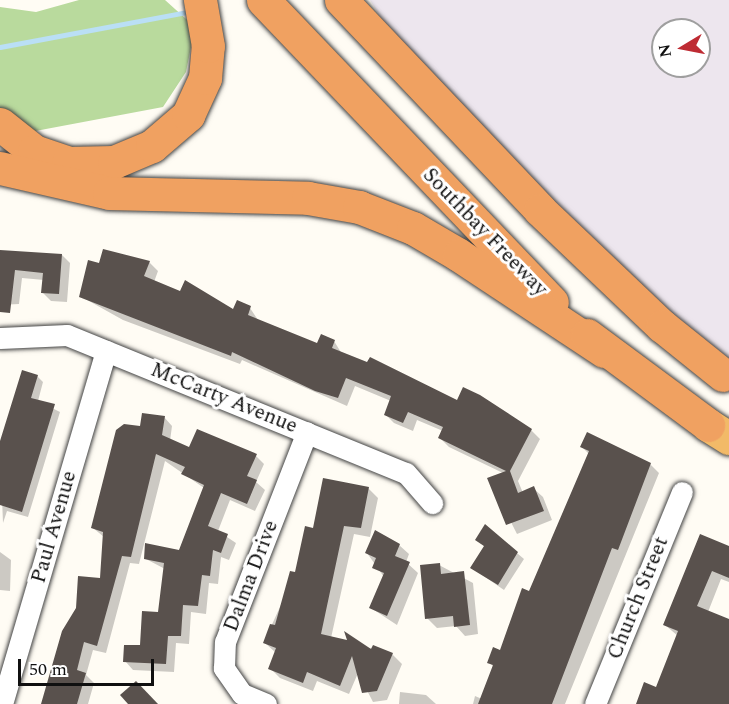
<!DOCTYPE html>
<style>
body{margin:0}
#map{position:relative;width:729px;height:704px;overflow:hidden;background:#fffcf4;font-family:Spectral,serif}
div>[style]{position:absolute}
.industrial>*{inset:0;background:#ede6ee}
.forest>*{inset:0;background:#b9da9d}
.shadow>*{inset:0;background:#0003}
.stream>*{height:5px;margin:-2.5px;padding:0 2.5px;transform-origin:2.5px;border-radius:2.5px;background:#badff5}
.building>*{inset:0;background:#59514d}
.roads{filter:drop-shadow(0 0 2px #434343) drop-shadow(0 0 2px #434343)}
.minor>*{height:21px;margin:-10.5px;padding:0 10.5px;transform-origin:10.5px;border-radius:10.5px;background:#fff}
.trunk>*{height:33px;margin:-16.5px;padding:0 16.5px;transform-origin:16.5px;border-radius:16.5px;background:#f2ba68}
.motorway>*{height:33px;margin:-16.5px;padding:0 16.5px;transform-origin:16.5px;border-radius:16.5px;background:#f0a161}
span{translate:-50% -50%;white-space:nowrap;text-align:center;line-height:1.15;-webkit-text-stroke:6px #fff;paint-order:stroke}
.street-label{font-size:21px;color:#101010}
.north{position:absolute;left:651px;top:18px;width:60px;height:60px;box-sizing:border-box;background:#fff;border:2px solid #9f9f9f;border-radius:50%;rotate:260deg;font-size:16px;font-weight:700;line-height:24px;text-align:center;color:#101010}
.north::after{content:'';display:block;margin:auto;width:21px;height:27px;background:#be2b33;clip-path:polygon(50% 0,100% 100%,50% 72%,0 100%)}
.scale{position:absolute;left:18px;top:659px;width:136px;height:27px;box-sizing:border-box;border:3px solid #101010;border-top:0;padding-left:8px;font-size:18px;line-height:21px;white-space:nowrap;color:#101010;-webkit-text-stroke:4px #fff;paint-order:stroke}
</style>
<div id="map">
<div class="industrial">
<div style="clip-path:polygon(evenodd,370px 0,729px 0,729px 379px,421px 84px,370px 0,663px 30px,699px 30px,699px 66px,663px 66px,663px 30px)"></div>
</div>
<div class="forest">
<div style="clip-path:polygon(79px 0,165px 0,195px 27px,186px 72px,163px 107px,30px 132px,0 129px,0 7px,36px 12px)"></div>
</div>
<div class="shadow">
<div style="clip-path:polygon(0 251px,62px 255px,70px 263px,67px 302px,51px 301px,43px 293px,44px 280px,22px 278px,19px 304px,0 305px)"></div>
<div style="clip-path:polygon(149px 262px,158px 271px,154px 282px,234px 311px,238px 302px,250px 308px,258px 320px,318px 345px,334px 341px,342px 354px,531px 430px,540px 439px,518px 481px,523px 493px,533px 488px,543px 497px,552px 520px,517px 534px,489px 479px,503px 473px,449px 447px,440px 438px,443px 431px,417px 420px,413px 431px,394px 423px,385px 414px,391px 401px,355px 386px,347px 406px,242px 360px,240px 364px,123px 320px,80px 296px,100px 265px)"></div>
<div style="clip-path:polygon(37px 376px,43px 382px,38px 401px,60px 412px,28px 517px,7px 511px,3px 523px,0 450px)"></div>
<div style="clip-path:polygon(164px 417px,172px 426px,170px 441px,190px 449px,256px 456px,264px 464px,256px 482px,265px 490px,255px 511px,230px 500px,218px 531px,236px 543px,229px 560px,221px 557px,218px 584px,209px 583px,206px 614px,191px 612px,189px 644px,176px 643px,174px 672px,133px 670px,125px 661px,141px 647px,160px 614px,165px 569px,146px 559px,179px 551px,204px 488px,165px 461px,139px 564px,130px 563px,106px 653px,93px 650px,86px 675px,94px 683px,88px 704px,43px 704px,101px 579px,104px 537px,93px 528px,142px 428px)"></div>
<div style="clip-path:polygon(582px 447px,650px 464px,659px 473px,565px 704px,473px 704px,475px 696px,482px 699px,494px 667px,489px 662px,501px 652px,530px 593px,589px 454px)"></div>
<div style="clip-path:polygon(368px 488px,378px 498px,370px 537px,354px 534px,331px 638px,392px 654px,402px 664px,387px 700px,373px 702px,358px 673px,349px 694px,317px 681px,313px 691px,280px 678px,270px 668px,276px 653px,264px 642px,315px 530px)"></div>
<div style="clip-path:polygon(485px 526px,524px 559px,504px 590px,472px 568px,485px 547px,477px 540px)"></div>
<div style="clip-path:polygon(399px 545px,409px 554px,406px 562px,418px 573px,397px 625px,371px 608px,384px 577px,367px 553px)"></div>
<div style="clip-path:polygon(729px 547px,729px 582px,721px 579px,708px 612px,729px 621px,729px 704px,637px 704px,657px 689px,678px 636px,665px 625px)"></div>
<div style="clip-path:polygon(0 552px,11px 560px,10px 591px,0 590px)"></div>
<div style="clip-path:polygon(439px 565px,473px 583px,478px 634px,465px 636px,456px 626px,437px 628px,427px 618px)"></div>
<div style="clip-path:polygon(400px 692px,426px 695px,436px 704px,399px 704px)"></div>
</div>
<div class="stream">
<div style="left:0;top:47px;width:195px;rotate:-10.6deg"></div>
</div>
<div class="building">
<div style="clip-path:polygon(103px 249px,150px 261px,144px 276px,180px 291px,185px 280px,233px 309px,237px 300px,251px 306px,248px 315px,317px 343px,321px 334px,335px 340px,332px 348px,367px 362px,370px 357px,457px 400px,463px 387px,480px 395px,532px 429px,510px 471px,518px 493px,534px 486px,544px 511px,506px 525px,487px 478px,506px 471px,438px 438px,443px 427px,408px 412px,403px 423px,384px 415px,391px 396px,346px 378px,338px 398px,315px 391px,232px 352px,231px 356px,79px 297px,88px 260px,99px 263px)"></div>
<div style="clip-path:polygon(0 250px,62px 254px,59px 294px,41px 293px,43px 273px,15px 270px,10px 313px,0 312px)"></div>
<div style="clip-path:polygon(22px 370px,38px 375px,31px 398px,55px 404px,22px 512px,0 505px,0 441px)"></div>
<div style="clip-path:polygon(142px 413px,165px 416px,162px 435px,189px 447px,197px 429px,257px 454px,247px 476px,257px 480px,247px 504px,221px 493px,208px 526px,228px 534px,221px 553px,213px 550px,210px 576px,202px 575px,198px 606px,183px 605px,181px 636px,168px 636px,166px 664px,123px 662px,124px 645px,140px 645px,142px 611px,158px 612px,164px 563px,144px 559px,145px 543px,179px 550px,204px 485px,181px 474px,185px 467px,156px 454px,131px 557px,122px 556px,97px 646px,84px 642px,77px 670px,86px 673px,77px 704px,41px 704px,62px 631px,76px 608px,78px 576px,100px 578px,103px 532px,91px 528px,116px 430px,124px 424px,140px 426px)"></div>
<div style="clip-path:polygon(587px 432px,651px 463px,618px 550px,612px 548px,552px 704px,478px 704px,493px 665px,487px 663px,493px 647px,500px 650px,522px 588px,529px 591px,589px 451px,580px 447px)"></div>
<div style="clip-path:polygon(323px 478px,369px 487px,361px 528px,344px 526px,321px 634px,347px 640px,344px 631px,371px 649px,373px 645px,393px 653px,377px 691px,362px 693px,352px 656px,340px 686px,307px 672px,303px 683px,268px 669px,276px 648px,263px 643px,270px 624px,275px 625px,290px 571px,295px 572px,305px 526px,313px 528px)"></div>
<div style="clip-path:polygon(485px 524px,518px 552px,498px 585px,470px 568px,484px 546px,475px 540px)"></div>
<div style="clip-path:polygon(375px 530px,400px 544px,395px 556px,410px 562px,387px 616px,369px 608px,384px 573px,372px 568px,376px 558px,365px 553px)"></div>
<div style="clip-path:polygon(700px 534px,729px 546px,729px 578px,712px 571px,697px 606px,729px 619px,729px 704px,636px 704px,644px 682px,656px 687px,678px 631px,663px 625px)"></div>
<div style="clip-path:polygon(440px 563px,441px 574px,464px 571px,470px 625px,454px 627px,453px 616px,425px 619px,420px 565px)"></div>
<div style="clip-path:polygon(136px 681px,158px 704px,128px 704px,120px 695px)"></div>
</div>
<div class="roads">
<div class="minor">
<div style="left:0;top:338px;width:67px;rotate:-2.6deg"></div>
<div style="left:67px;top:335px;width:366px;rotate:22.2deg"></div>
<div style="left:406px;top:473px;width:40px;rotate:49deg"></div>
<div style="left:2px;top:704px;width:368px;rotate:-73.6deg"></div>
<div style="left:266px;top:704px;width:26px;rotate:-157deg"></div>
<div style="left:242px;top:694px;width:32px;rotate:-125deg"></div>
<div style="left:224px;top:668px;width:26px;rotate:-88deg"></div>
<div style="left:225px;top:642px;width:225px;rotate:-68.7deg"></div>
<div style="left:595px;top:704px;width:229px;rotate:-67.7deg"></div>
</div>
<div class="trunk">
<div style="left:708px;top:425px;width:25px;rotate:32deg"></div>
</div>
<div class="motorway">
<div style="left:263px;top:0;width:418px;rotate:46.3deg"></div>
<div style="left:341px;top:0;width:289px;rotate:46.5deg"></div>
<div style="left:540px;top:210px;width:168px;rotate:43.6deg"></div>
<div style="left:662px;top:326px;width:78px;rotate:38.8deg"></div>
<div style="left:0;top:124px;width:43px;rotate:38.5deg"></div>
<div style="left:34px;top:151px;width:36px;rotate:19deg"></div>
<div style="left:68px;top:163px;width:46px;rotate:-1.2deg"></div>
<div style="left:114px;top:162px;width:41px;rotate:-22.8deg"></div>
<div style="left:152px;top:146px;width:48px;rotate:-40.7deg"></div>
<div style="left:188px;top:115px;width:41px;rotate:-65.3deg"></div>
<div style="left:205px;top:78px;width:32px;rotate:-85deg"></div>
<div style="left:208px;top:46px;width:47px;rotate:-99.9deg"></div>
<div style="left:0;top:168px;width:112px;rotate:12.9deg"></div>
<div style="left:109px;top:193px;width:199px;rotate:1.4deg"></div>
<div style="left:308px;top:198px;width:52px;rotate:10deg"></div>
<div style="left:359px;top:207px;width:58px;rotate:21.3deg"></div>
<div style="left:413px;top:228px;width:53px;rotate:30.4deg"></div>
<div style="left:459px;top:255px;width:174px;rotate:33.5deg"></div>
<div style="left:587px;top:335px;width:151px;rotate:36.6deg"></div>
</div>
</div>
<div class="street-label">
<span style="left:485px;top:232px;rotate:46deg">Southbay Freeway</span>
<span style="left:224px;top:398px;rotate:22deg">McCarty Avenue</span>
<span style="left:54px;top:527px;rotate:-74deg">Paul Avenue</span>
<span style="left:251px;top:576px;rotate:-69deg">Dalma Drive</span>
<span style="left:638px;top:598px;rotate:-68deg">Church Street</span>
</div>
<div class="north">N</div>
<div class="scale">50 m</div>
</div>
